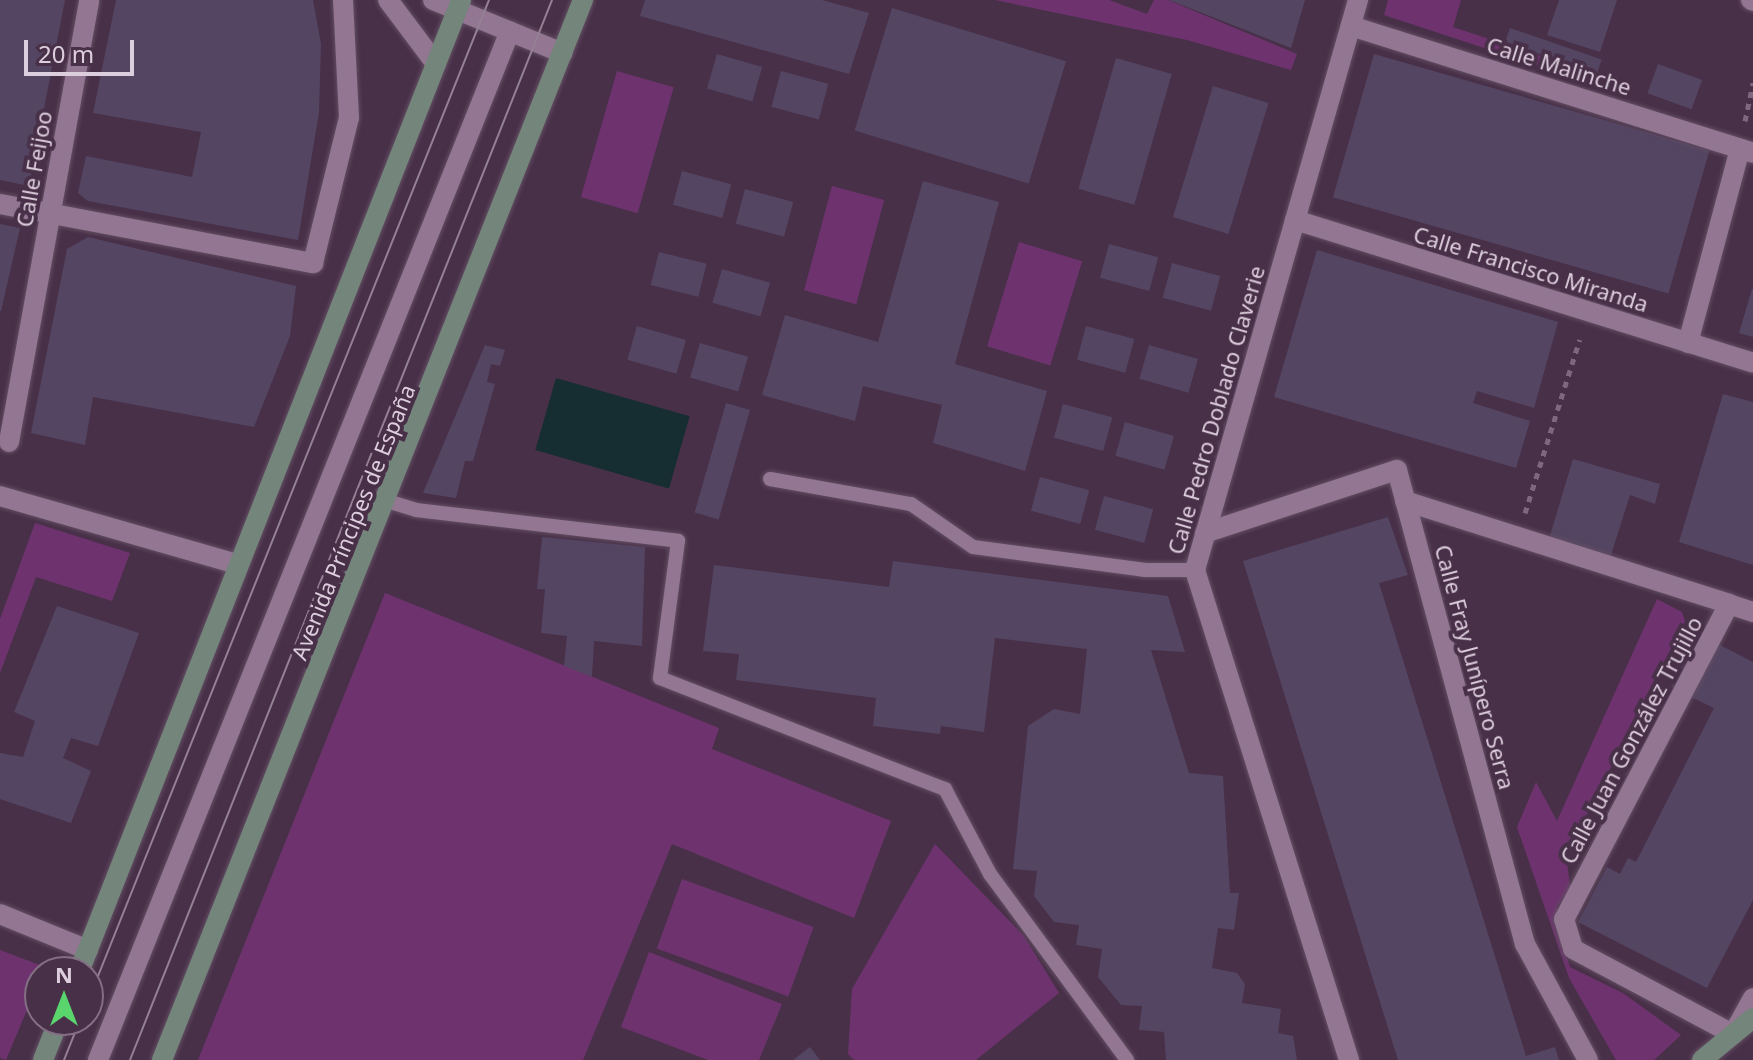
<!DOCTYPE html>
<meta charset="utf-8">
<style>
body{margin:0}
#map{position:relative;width:1753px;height:1060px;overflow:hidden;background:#483048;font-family:"Noto Sans",sans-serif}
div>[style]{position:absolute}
.green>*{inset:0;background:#6e336f;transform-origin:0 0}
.water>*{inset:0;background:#162e32;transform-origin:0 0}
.building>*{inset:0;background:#544563;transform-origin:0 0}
.path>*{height:5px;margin-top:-2.5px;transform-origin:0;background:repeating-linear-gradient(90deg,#7d687d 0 6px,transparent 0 12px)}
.roads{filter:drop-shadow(0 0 2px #624e62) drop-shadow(0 0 2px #624e62)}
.lane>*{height:14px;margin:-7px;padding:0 7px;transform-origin:7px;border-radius:7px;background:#927692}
.street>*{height:20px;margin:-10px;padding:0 10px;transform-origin:10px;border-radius:10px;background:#927692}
.secondary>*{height:20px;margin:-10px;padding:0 10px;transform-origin:10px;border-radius:10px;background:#74857c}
.tram>*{height:2px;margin:-1px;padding:0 1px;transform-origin:1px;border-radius:1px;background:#948194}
span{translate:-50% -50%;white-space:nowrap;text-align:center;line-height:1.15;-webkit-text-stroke:8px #483048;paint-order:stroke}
.street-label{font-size:22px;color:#ddcedd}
.north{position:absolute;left:24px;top:956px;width:80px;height:80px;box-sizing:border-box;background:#483048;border:2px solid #846f84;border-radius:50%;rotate:0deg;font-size:22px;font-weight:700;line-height:32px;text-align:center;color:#ddcedd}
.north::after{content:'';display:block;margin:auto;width:28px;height:36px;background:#5ad56e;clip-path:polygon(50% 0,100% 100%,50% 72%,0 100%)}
.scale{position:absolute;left:24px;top:40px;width:110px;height:36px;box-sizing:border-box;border:4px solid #ddcedd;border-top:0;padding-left:10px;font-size:24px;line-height:28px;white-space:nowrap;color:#ddcedd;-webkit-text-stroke:6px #483048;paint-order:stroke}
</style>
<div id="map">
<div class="green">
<div style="clip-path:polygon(995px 0,1109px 0,1147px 14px,1154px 0,1168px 0,1297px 54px,1291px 70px,1187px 40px)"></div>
<div style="clip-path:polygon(1388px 0,1461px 0,1453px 27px,1580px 69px,1578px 79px,1384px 15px)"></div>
<div style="left:617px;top:71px;width:59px;height:131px;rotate:16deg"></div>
<div style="left:832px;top:186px;width:54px;height:108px;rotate:15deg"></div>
<div style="left:1019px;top:242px;width:66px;height:109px;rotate:17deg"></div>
<div style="clip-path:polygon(35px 523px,130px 553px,112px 601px,36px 577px,0 673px,0 619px)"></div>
<div style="clip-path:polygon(385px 593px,719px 728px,712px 749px,891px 821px,854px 918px,672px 844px,583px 1060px,198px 1060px)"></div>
<div style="clip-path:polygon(1657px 599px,1682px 612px,1685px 621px,1566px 856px,1571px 892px,1558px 905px,1555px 920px,1570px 967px,1623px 993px,1681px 1035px,1654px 1060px,1616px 1060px,1569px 978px,1517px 827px,1536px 782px,1557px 821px)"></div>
<div style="clip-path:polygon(935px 844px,1024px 936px,1059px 993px,976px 1060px,854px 1060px,848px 1054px,852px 989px)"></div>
<div style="left:682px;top:879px;width:140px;height:74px;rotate:20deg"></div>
<div style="clip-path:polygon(0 950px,45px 967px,6px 1060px,0 1058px)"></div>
<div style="clip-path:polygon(649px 952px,782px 1004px,759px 1060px,708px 1060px,621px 1027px)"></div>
</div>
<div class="water">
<div style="left:556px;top:378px;width:139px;height:75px;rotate:16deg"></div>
</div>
<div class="building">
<div style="clip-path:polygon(0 0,65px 0,29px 186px,0 180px)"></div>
<div style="clip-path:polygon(116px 0,313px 0,321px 44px,319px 112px,298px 240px,88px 201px,78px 193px,86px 156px,192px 177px,201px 132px,93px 113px)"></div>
<div style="clip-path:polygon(645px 0,822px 0,869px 13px,849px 74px,640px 16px)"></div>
<div style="clip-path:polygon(1169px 0,1305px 0,1291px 48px)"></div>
<div style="clip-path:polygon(1559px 0,1617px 0,1600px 52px,1547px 35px)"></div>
<div style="left:892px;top:8px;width:182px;height:128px;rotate:17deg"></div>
<div style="left:1510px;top:28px;width:97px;height:15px;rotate:19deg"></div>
<div style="left:717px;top:54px;width:47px;height:36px;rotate:16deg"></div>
<div style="left:1374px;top:54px;width:349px;height:149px;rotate:16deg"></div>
<div style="left:1116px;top:58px;width:58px;height:136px;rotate:16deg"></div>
<div style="left:1658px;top:64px;width:47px;height:31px;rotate:20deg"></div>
<div style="left:781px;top:71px;width:49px;height:37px;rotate:15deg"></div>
<div style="left:1213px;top:86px;width:58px;height:137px;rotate:17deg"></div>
<div style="left:682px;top:171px;width:51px;height:35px;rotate:15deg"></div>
<div style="clip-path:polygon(923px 181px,999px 202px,955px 364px,1047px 391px,1025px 471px,933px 443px,942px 405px,863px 386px,855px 421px,762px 395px,785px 315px,878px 342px)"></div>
<div style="left:745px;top:189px;width:50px;height:36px;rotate:15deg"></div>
<div style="clip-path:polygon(0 224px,20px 228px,1px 311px,0 311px)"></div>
<div style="clip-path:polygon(88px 237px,296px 286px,290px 336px,254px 427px,93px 397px,85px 445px,31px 433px,67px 249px)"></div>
<div style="left:1109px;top:244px;width:51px;height:35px;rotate:15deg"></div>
<div style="clip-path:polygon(1317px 250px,1558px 322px,1534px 408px,1477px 391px,1473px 403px,1530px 421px,1516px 468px,1274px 397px)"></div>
<div style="left:659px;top:252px;width:49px;height:34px;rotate:14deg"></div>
<div style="left:1172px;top:263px;width:50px;height:36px;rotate:15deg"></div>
<div style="left:722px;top:269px;width:50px;height:35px;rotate:16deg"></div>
<div style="clip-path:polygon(1752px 289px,1753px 289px,1753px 337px,1739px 333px)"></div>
<div style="left:637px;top:326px;width:51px;height:35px;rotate:16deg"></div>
<div style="left:1086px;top:326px;width:50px;height:35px;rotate:15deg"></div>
<div style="left:700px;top:343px;width:50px;height:36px;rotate:16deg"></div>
<div style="clip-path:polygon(485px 345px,505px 350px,500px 366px,491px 364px,487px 382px,495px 384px,473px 461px,465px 461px,456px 498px,423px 493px)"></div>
<div style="left:1149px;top:345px;width:51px;height:35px;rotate:16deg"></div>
<div style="clip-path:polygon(1723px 394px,1753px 402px,1753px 565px,1679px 542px)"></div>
<div style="left:726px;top:403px;width:25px;height:114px;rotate:16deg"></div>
<div style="left:1063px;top:404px;width:51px;height:35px;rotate:15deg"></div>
<div style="left:1125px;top:422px;width:51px;height:35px;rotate:16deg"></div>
<div style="clip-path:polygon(1573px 459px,1660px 484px,1655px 504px,1630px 495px,1610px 558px,1549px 539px)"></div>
<div style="left:1040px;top:477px;width:51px;height:35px;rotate:15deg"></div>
<div style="left:1104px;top:496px;width:51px;height:35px;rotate:15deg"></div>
<div style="clip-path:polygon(1388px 517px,1408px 575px,1379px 583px,1526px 1056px,1555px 1047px,1559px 1060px,1398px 1060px,1243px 561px)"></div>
<div style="clip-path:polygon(542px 537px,645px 547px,642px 646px,594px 641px,592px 677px,564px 666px,567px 636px,541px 633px,545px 589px,537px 589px)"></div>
<div style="clip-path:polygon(893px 561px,1168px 596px,1185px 652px,1151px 650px,1189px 773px,1223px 776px,1230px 893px,1239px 893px,1234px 930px,1218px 928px,1212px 968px,1237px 973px,1245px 984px,1242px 1003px,1281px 1009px,1278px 1033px,1293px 1036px,1297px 1060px,1166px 1060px,1164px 1032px,1139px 1030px,1142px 1006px,1121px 1005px,1098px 977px,1102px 949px,1076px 945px,1079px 925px,1054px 922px,1034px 896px,1037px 871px,1013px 869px,1028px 726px,1054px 709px,1080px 714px,1087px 649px,995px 638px,984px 732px,941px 726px,940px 734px,873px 726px,876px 698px,736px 680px,739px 654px,703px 651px,714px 565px,889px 587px)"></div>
<div style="clip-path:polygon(57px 606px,139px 633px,98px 746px,71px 738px,63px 758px,91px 771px,71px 823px,0 799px,0 753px,23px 757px,35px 721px,14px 712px)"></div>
<div style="clip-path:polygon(1718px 644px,1753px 662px,1753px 900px,1707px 988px,1578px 922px,1607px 867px,1620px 874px,1628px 858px,1636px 862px,1714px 708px,1691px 697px)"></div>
<div style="clip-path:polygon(810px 1047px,820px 1060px,793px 1060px)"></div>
</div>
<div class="path">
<div style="left:1745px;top:121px;width:39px;rotate:-78deg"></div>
<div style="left:1525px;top:513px;width:182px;rotate:-72.5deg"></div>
</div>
<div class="roads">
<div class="lane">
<div style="left:770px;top:479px;width:143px;rotate:10.1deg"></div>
<div style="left:911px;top:504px;width:75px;rotate:34.7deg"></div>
<div style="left:973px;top:547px;width:174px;rotate:7.6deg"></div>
<div style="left:1145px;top:570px;width:50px"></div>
<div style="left:387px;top:501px;width:30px;rotate:17deg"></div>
<div style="left:416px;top:510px;width:264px;rotate:6.7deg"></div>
<div style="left:678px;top:541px;width:138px;rotate:97.5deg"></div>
<div style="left:660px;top:678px;width:306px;rotate:21.3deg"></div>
<div style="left:945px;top:789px;width:96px;rotate:62.1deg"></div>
<div style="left:990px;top:874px;width:231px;rotate:53.6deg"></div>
</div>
<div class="street">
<div style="left:388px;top:0;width:80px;rotate:53.1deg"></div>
<div style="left:433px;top:0;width:140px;rotate:22.2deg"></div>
<div style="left:1751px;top:0;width:2px;rotate:27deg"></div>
<div style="left:1351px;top:26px;width:422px;rotate:17.5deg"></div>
<div style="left:0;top:204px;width:319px;rotate:10.7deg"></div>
<div style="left:313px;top:263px;width:149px;rotate:-76.1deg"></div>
<div style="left:349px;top:118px;width:118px;rotate:-92.9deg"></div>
<div style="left:1295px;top:220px;width:480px;rotate:17.3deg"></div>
<div style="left:1688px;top:343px;width:201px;rotate:-75deg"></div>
<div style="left:9px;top:442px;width:449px;rotate:-79.7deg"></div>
<div style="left:0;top:496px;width:247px;rotate:16deg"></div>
<div style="left:1405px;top:501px;width:340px;rotate:17.6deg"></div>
<div style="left:1205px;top:533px;width:202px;rotate:-18.2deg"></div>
<div style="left:1397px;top:470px;width:491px;rotate:74.9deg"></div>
<div style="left:1525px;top:944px;width:132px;rotate:61.5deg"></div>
<div style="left:1753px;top:612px;width:25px;rotate:-162deg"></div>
<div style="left:1729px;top:604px;width:356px;rotate:117.6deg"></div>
<div style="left:1564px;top:919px;width:31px;rotate:73deg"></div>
<div style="left:1573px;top:949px;width:181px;rotate:28deg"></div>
<div style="left:1733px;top:1034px;width:41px;rotate:-60.9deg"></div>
<div style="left:0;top:914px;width:95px;rotate:22.2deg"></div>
<div style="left:98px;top:1060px;width:1108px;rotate:-68.18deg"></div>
<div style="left:1349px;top:1060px;width:514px;rotate:-107.45deg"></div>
<div style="left:1195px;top:570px;width:593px;rotate:-74.04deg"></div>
</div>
<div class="secondary">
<div style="left:79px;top:972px;width:1044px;rotate:-68.54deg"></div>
<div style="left:43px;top:1060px;width:43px;rotate:-68.2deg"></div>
<div style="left:162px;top:1060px;width:1141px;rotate:-68.34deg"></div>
<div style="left:1702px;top:1060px;width:66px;rotate:-39.5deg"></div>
</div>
</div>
<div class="tram">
<div style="left:88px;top:1001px;width:1078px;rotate:-68.17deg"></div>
<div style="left:64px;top:1060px;width:43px;rotate:-68.2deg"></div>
<div style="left:130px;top:1060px;width:1141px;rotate:-68.29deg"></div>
</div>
<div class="street-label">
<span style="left:1559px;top:66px;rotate:17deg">Calle Malinche</span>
<span style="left:34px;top:169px;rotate:-80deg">Calle Feijoo</span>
<span style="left:1531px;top:269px;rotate:17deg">Calle Francisco Miranda</span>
<span style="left:1216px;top:410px;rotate:-74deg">Calle Pedro Doblado Claverie</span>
<span style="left:353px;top:522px;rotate:-68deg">Avenida Príncipes de España</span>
<span style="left:1475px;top:667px;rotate:75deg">Calle Fray Junípero Serra</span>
<span style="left:1631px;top:740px;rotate:-62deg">Calle Juan González Trujillo</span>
</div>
<div class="north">N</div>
<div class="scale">20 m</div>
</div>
